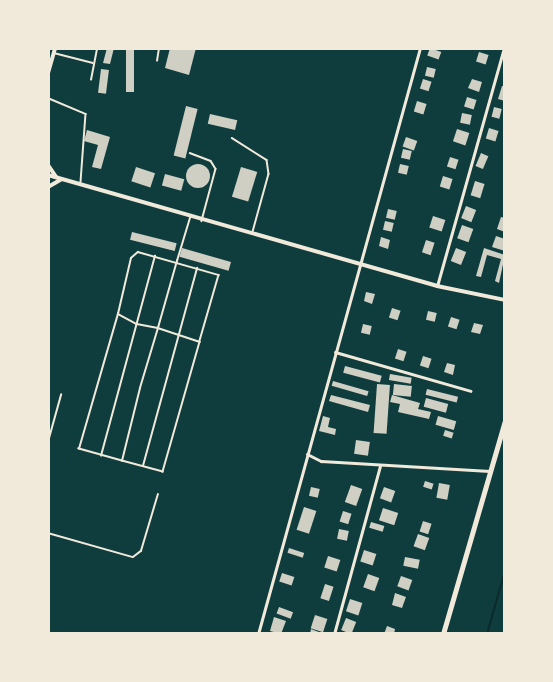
<!DOCTYPE html>
<style>
body{margin:0}
#map{position:relative;width:553px;height:682px;overflow:hidden;background:#0f3d3e;font-family:Commissioner,sans-serif}
div>[style]{position:absolute}
.stream>*{height:2px;margin:-1px;padding:0 1px;transform-origin:1px;border-radius:1px;background:#0a2a2b}
.building>*{inset:0;background:#cfcfc3;transform-origin:0 0}
.round{border-radius:50%}
.service>*{height:1.5px;margin:-0.75px;padding:0 0.75px;transform-origin:0.75px;border-radius:0.75px;background:#f1e9da}
.minor>*{height:3px;margin:-1.5px;padding:0 1.5px;transform-origin:1.5px;border-radius:1.5px;background:#f1e9da}
.tertiary>*{height:4px;margin:-2px;padding:0 2px;transform-origin:2px;border-radius:2px;background:#f1e9da}
.primary>*{height:4.5px;margin:-2.25px;padding:0 2.25px;transform-origin:2.25px;border-radius:2.25px;background:#f1e9da}
span{translate:-50% -50%;white-space:nowrap;text-align:center;line-height:1.15;-webkit-text-stroke:6px #f1e9da;paint-order:stroke}
.frame{position:absolute;inset:0;border:50px solid #f1e9da;pointer-events:none}
</style>
<div id="map">
<div class="stream">
<div style="left:487px;top:634px;width:66px;rotate:-74.1deg"></div>
</div>
<div class="building">
<div style="clip-path:polygon(107px 48px,114px 48px,110px 64px,103px 63px)"></div>
<div style="left:126px;top:48px;width:8px;height:44px"></div>
<div style="clip-path:polygon(170px 48px,196px 48px,189px 75px,165px 68px)"></div>
<div style="left:430px;top:48px;width:12px;height:8px;rotate:20deg"></div>
<div style="left:479px;top:52px;width:10px;height:10px;rotate:17deg"></div>
<div style="left:427px;top:67px;width:9px;height:9px;rotate:13deg"></div>
<div style="left:101px;top:69px;width:8px;height:24px;rotate:7deg"></div>
<div style="left:423px;top:79px;width:9px;height:10px;rotate:18deg"></div>
<div style="clip-path:polygon(472px 79px,482px 82px,479px 92px,468px 88px)"></div>
<div style="clip-path:polygon(502px 86px,505px 86px,505px 101px,498px 99px)"></div>
<div style="left:467px;top:97px;width:10px;height:10px;rotate:17deg"></div>
<div style="left:417px;top:101px;width:10px;height:11px;rotate:17deg"></div>
<div style="left:186px;top:106px;width:12px;height:51px;rotate:14deg"></div>
<div style="left:494px;top:107px;width:8px;height:10px;rotate:14deg"></div>
<div style="left:462px;top:113px;width:10px;height:10px;rotate:11deg"></div>
<div style="left:210px;top:114px;width:28px;height:10px;rotate:13deg"></div>
<div style="left:489px;top:128px;width:10px;height:11px;rotate:17deg"></div>
<div style="left:457px;top:129px;width:13px;height:13px;rotate:18deg"></div>
<div style="clip-path:polygon(87px 130px,110px 137px,101px 169px,92px 167px,98px 145px,84px 141px)"></div>
<div style="left:406px;top:137px;width:12px;height:10px;rotate:20deg"></div>
<div style="left:403px;top:149px;width:9px;height:9px;rotate:13deg"></div>
<div style="left:481px;top:153px;width:8px;height:14px;rotate:23deg"></div>
<div style="left:450px;top:157px;width:9px;height:10px;rotate:18deg"></div>
<div style="left:400px;top:164px;width:9px;height:9px;rotate:13deg"></div>
<div class="round" style="left:186px;top:164px;width:24px;height:24px"></div>
<div style="left:136px;top:167px;width:20px;height:15px;rotate:18deg"></div>
<div style="left:241px;top:167px;width:17px;height:31px;rotate:17deg"></div>
<div style="left:165px;top:174px;width:20px;height:12px;rotate:15deg"></div>
<div style="left:443px;top:176px;width:10px;height:11px;rotate:17deg"></div>
<div style="left:475px;top:181px;width:10px;height:15px;rotate:17deg"></div>
<div style="left:466px;top:206px;width:11px;height:13px;rotate:22deg"></div>
<div style="left:388px;top:209px;width:9px;height:9px;rotate:13deg"></div>
<div style="left:433px;top:216px;width:13px;height:12px;rotate:18deg"></div>
<div style="clip-path:polygon(501px 217px,505px 218px,505px 232px,497px 229px)"></div>
<div style="left:385px;top:221px;width:9px;height:9px;rotate:13deg"></div>
<div style="left:462px;top:225px;width:12px;height:14px;rotate:20deg"></div>
<div style="left:132px;top:232px;width:46px;height:8px;rotate:14deg"></div>
<div style="clip-path:polygon(496px 236px,505px 239px,505px 251px,492px 247px)"></div>
<div style="clip-path:polygon(381px 237px,390px 240px,388px 249px,379px 246px)"></div>
<div style="left:426px;top:240px;width:9px;height:13px;rotate:18deg"></div>
<div style="left:182px;top:248px;width:51px;height:9px;rotate:16deg"></div>
<div style="left:456px;top:248px;width:11px;height:14px;rotate:22deg"></div>
<div style="clip-path:polygon(484px 248px,505px 255px,499px 283px,495px 281px,501px 259px,487px 255px,481px 277px,476px 276px)"></div>
<div style="clip-path:polygon(366px 292px,375px 294px,372px 304px,364px 301px)"></div>
<div style="left:392px;top:308px;width:9px;height:10px;rotate:18deg"></div>
<div style="left:428px;top:311px;width:9px;height:9px;rotate:13deg"></div>
<div style="left:451px;top:317px;width:9px;height:10px;rotate:18deg"></div>
<div style="clip-path:polygon(474px 323px,483px 325px,480px 334px,471px 332px)"></div>
<div style="left:363px;top:324px;width:9px;height:9px;rotate:13deg"></div>
<div style="left:398px;top:349px;width:9px;height:10px;rotate:18deg"></div>
<div style="left:423px;top:356px;width:9px;height:10px;rotate:18deg"></div>
<div style="clip-path:polygon(447px 363px,455px 365px,453px 375px,444px 372px)"></div>
<div style="left:345px;top:366px;width:38px;height:7px;rotate:15deg"></div>
<div style="left:390px;top:374px;width:22px;height:6px;rotate:10deg"></div>
<div style="left:333px;top:381px;width:37px;height:5px;rotate:16deg"></div>
<div style="left:377px;top:384px;width:13px;height:49px;rotate:4deg"></div>
<div style="left:394px;top:384px;width:18px;height:11px;rotate:6deg"></div>
<div style="left:427px;top:389px;width:32px;height:6px;rotate:14deg"></div>
<div style="clip-path:polygon(331px 395px,370px 405px,368px 412px,329px 401px)"></div>
<div style="clip-path:polygon(392px 395px,420px 403px,418px 409px,431px 412px,429px 419px,398px 412px,400px 404px,390px 402px)"></div>
<div style="left:426px;top:398px;width:23px;height:9px;rotate:15deg"></div>
<div style="clip-path:polygon(323px 416px,330px 418px,328px 427px,336px 429px,335px 435px,319px 431px)"></div>
<div style="left:438px;top:416px;width:19px;height:9px;rotate:16deg"></div>
<div style="left:445px;top:430px;width:9px;height:6px;rotate:18deg"></div>
<div style="left:356px;top:440px;width:14px;height:14px;rotate:8deg"></div>
<div style="left:425px;top:481px;width:9px;height:6px;rotate:18deg"></div>
<div style="left:439px;top:483px;width:11px;height:15px;rotate:10deg"></div>
<div style="left:351px;top:485px;width:12px;height:18px;rotate:20deg"></div>
<div style="left:311px;top:487px;width:9px;height:9px;rotate:13deg"></div>
<div style="left:384px;top:487px;width:12px;height:12px;rotate:20deg"></div>
<div style="left:304px;top:507px;width:13px;height:24px;rotate:18deg"></div>
<div style="left:383px;top:508px;width:16px;height:13px;rotate:18deg"></div>
<div style="left:343px;top:511px;width:9px;height:11px;rotate:18deg"></div>
<div style="left:423px;top:521px;width:9px;height:11px;rotate:18deg"></div>
<div style="left:371px;top:522px;width:14px;height:6px;rotate:17deg"></div>
<div style="left:339px;top:529px;width:10px;height:10px;rotate:11deg"></div>
<div style="left:418px;top:534px;width:12px;height:13px;rotate:20deg"></div>
<div style="left:289px;top:548px;width:16px;height:5px;rotate:18deg"></div>
<div style="left:364px;top:550px;width:13px;height:12px;rotate:18deg"></div>
<div style="left:328px;top:556px;width:13px;height:12px;rotate:18deg"></div>
<div style="left:405px;top:557px;width:15px;height:9px;rotate:11deg"></div>
<div style="left:282px;top:573px;width:13px;height:9px;rotate:18deg"></div>
<div style="left:368px;top:574px;width:12px;height:14px;rotate:20deg"></div>
<div style="left:401px;top:576px;width:12px;height:11px;rotate:20deg"></div>
<div style="left:325px;top:584px;width:9px;height:15px;rotate:18deg"></div>
<div style="clip-path:polygon(395px 593px,406px 597px,402px 608px,392px 605px)"></div>
<div style="left:350px;top:599px;width:13px;height:13px;rotate:18deg"></div>
<div style="left:279px;top:607px;width:15px;height:7px;rotate:20deg"></div>
<div style="left:315px;top:615px;width:13px;height:14px;rotate:18deg"></div>
<div style="clip-path:polygon(274px 617px,286px 621px,281px 634px,270px 631px)"></div>
<div style="left:346px;top:618px;width:11px;height:13px;rotate:22deg"></div>
<div style="clip-path:polygon(387px 626px,395px 629px,394px 634px,384px 634px)"></div>
<div style="clip-path:polygon(311px 629px,324px 634px,310px 634px)"></div>
</div>
<div class="service">
<div style="left:54px;top:53px;width:40px;rotate:14.4deg"></div>
<div style="left:157px;top:61px;width:13px;rotate:-81deg"></div>
<div style="left:91px;top:80px;width:31px;rotate:-79deg"></div>
<div style="left:48px;top:98px;width:41px;rotate:22.8deg"></div>
<div style="left:86px;top:114px;width:68px;rotate:94.2deg"></div>
<div style="left:232px;top:138px;width:41px;rotate:32.2deg"></div>
<div style="left:267px;top:160px;width:14px;rotate:82deg"></div>
<div style="left:269px;top:174px;width:60px;rotate:105.4deg"></div>
<div style="left:190px;top:153px;width:22px;rotate:21deg"></div>
<div style="left:211px;top:161px;width:9px;rotate:58deg"></div>
<div style="left:216px;top:169px;width:54px;rotate:105.1deg"></div>
<div style="left:118px;top:314px;width:57px;rotate:-76.9deg"></div>
<div style="left:131px;top:258px;width:9px;rotate:-41deg"></div>
<div style="left:138px;top:252px;width:84px;rotate:15.9deg"></div>
<div style="left:219px;top:275px;width:69px;rotate:106.1deg"></div>
<div style="left:48px;top:442px;width:49px;rotate:-74.5deg"></div>
<div style="left:101px;top:456px;width:207px;rotate:-74.9deg"></div>
<div style="left:122px;top:461px;width:45px;rotate:-164.4deg"></div>
<div style="left:79px;top:449px;width:141px;rotate:-73.9deg"></div>
<div style="left:118px;top:314px;width:21px;rotate:28deg"></div>
<div style="left:137px;top:324px;width:21px;rotate:11deg"></div>
<div style="left:158px;top:328px;width:44px;rotate:18.4deg"></div>
<div style="left:200px;top:342px;width:135px;rotate:105.9deg"></div>
<div style="left:163px;top:472px;width:42px;rotate:-165deg"></div>
<div style="left:122px;top:461px;width:75px;rotate:-76.1deg"></div>
<div style="left:140px;top:388px;width:63px;rotate:-73.3deg"></div>
<div style="left:158px;top:328px;width:70px;rotate:-74.2deg"></div>
<div style="left:177px;top:261px;width:45px;rotate:-73.2deg"></div>
<div style="left:143px;top:466px;width:205px;rotate:-74.7deg"></div>
<div style="left:48px;top:533px;width:88px;rotate:15.8deg"></div>
<div style="left:133px;top:557px;width:10px;rotate:-37deg"></div>
<div style="left:141px;top:551px;width:59px;rotate:-73.4deg"></div>
</div>
<div class="minor">
<div style="left:437px;top:286px;width:247px;rotate:-74.3deg"></div>
<div style="left:335px;top:352px;width:141px;rotate:16deg"></div>
<div style="left:307px;top:454px;width:16px;rotate:27deg"></div>
<div style="left:321px;top:461px;width:169px;rotate:3.4deg"></div>
<div style="left:258px;top:634px;width:608px;rotate:-74.55deg"></div>
<div style="left:334px;top:634px;width:174px;rotate:-74.7deg"></div>
</div>
<div class="tertiary">
<div style="left:48px;top:73px;width:26px;rotate:-74deg"></div>
<div style="left:48px;top:165px;width:14px;rotate:56deg"></div>
<div style="left:48px;top:175px;width:405px;rotate:15.9deg"></div>
<div style="left:437px;top:286px;width:69px;rotate:11.6deg"></div>
<div style="left:48px;top:187px;width:16px;rotate:-30deg"></div>
</div>
<div class="primary">
<div style="left:443px;top:634px;width:223px;rotate:-73.8deg"></div>
</div>
<div class="frame"></div>
</div>
